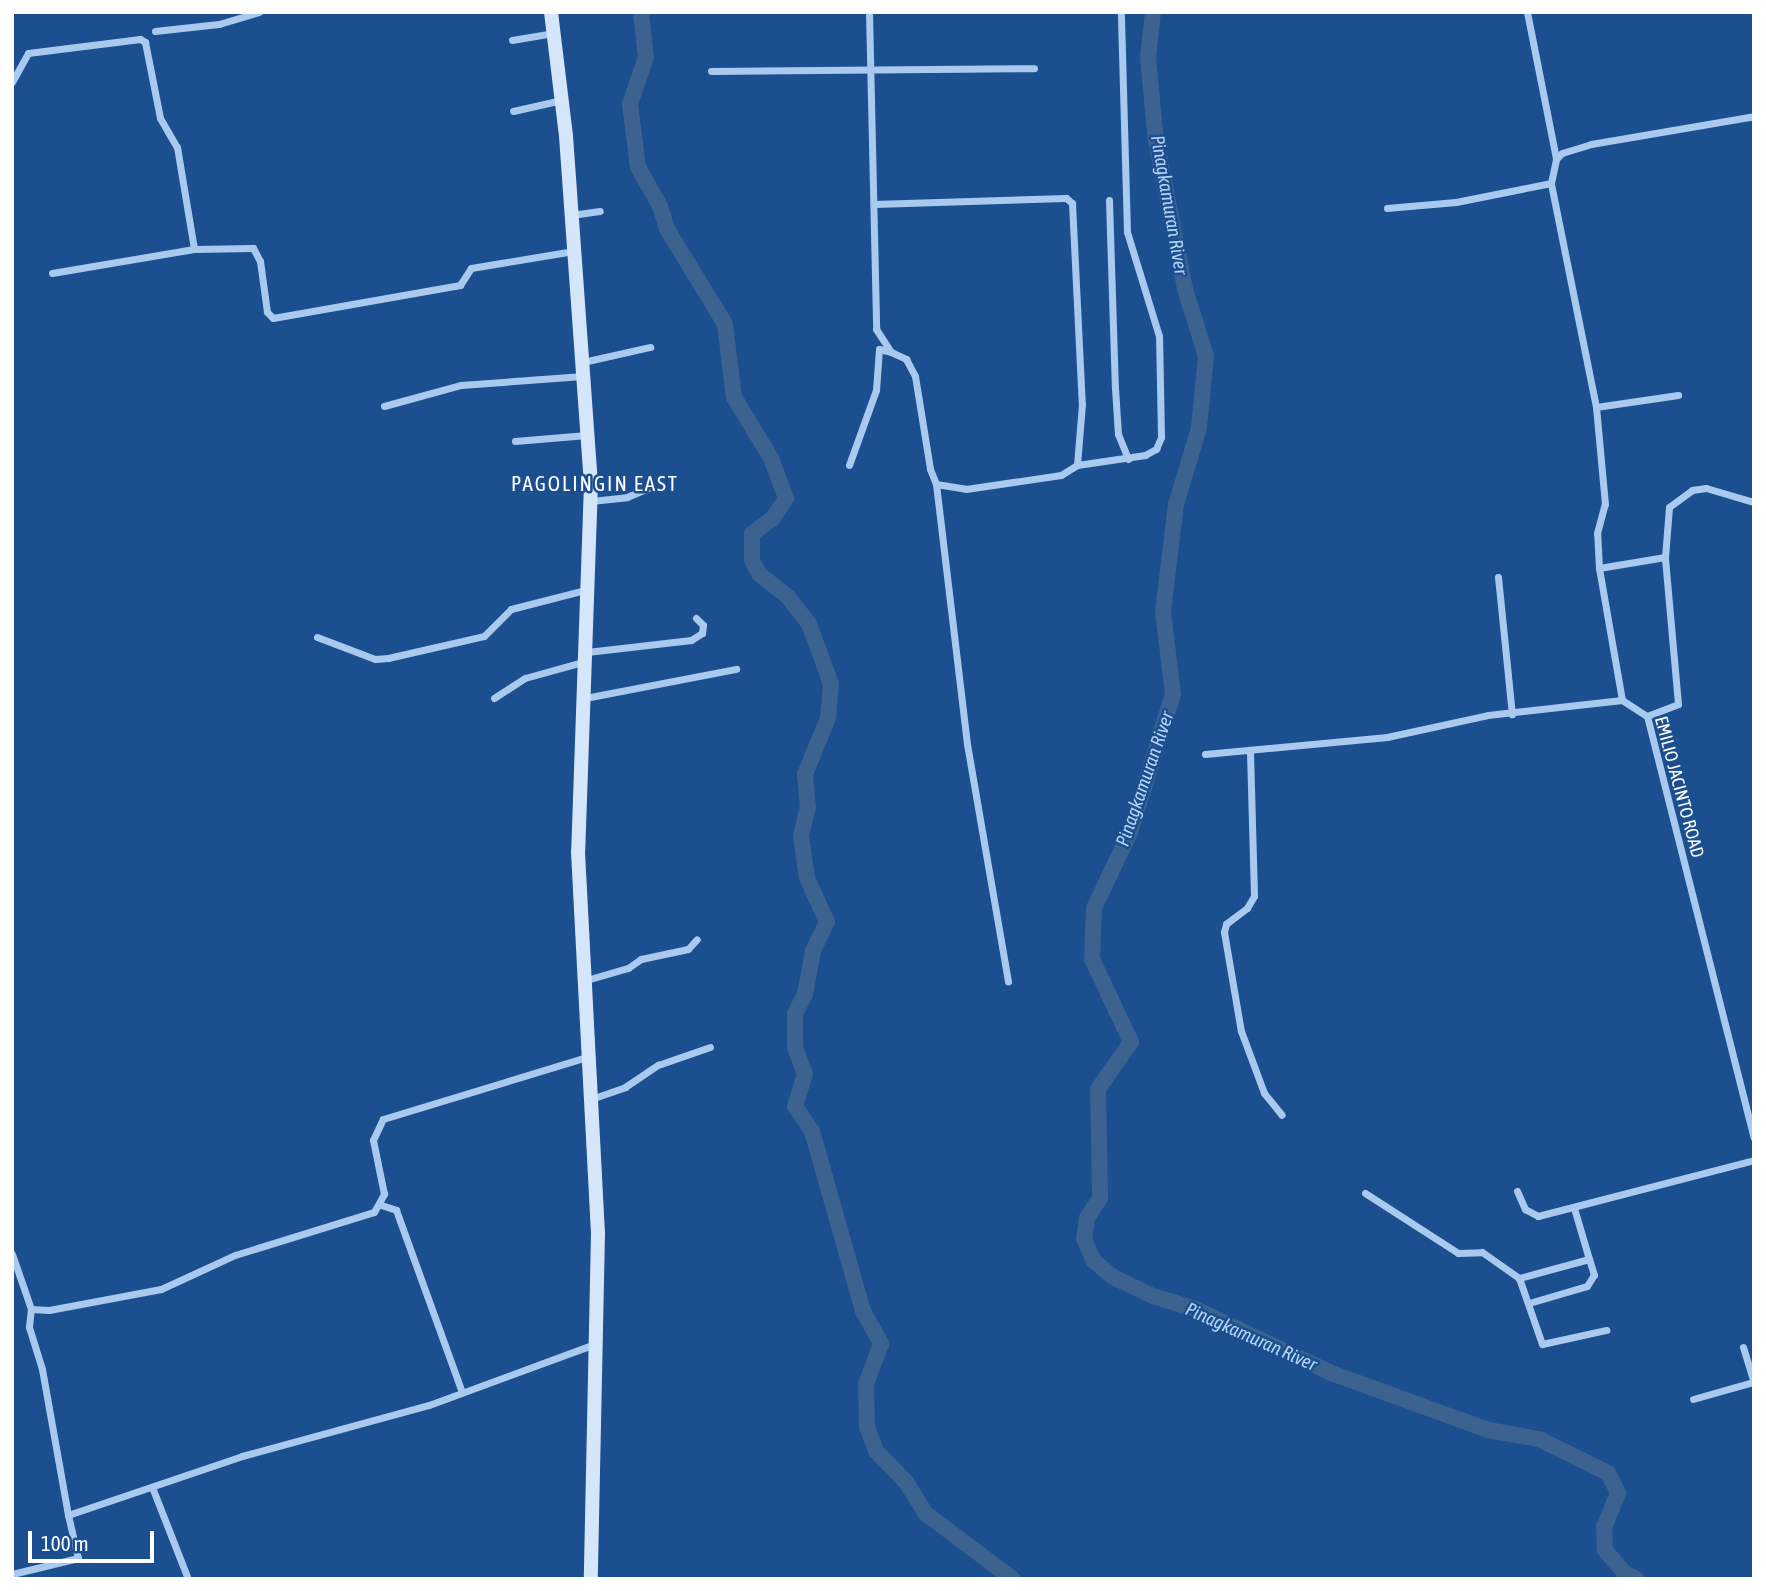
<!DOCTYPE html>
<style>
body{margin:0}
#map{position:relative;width:1766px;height:1591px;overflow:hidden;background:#1b4f8f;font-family:"Asap Condensed",sans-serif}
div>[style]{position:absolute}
.stream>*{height:2.5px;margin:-1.25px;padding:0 1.25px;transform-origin:1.25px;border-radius:1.25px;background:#3c6290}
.river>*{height:16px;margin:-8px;padding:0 8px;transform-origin:8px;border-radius:8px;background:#3c6290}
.street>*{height:7px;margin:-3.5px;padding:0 3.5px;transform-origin:3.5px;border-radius:3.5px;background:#a9c9ee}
.secondary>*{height:14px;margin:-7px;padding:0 7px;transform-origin:7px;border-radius:7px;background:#d6e6fa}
span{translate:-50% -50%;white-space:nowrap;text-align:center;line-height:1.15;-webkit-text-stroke:5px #1b4f8f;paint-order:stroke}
.street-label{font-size:18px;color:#fff}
.water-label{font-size:19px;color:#b5d3f5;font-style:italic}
.quarter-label{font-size:21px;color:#fff;letter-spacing:2px}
.frame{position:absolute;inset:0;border:14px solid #fff;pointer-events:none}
.scale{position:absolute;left:28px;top:1531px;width:126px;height:32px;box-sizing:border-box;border:4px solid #fff;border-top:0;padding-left:9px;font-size:21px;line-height:24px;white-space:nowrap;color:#fff;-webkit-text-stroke:5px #1b4f8f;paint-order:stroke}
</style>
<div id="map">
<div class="stream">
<div style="left:12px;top:883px;width:1px"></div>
</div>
<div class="river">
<div style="left:641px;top:12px;width:45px;rotate:83.7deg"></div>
<div style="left:646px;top:57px;width:50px;rotate:108.8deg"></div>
<div style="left:630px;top:104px;width:64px;rotate:82.8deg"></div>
<div style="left:638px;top:167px;width:45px;rotate:60.6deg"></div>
<div style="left:660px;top:206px;width:24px;rotate:73deg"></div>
<div style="left:667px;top:229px;width:111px;rotate:58.6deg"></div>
<div style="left:725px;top:324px;width:74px;rotate:83deg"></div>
<div style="left:734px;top:397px;width:71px;rotate:58.8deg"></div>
<div style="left:771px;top:458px;width:43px;rotate:69.4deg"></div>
<div style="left:786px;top:498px;width:24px;rotate:123deg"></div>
<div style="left:773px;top:518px;width:26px;rotate:143deg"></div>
<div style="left:752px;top:534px;width:26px;rotate:90deg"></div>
<div style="left:752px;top:560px;width:16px;rotate:63deg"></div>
<div style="left:759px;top:574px;width:37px;rotate:38deg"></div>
<div style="left:788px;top:597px;width:34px;rotate:52deg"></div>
<div style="left:809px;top:624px;width:64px;rotate:69.9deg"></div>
<div style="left:831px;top:684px;width:34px;rotate:95deg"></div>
<div style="left:828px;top:718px;width:61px;rotate:112.3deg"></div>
<div style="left:805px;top:774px;width:33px;rotate:85deg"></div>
<div style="left:808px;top:807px;width:30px;rotate:104deg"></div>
<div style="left:801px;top:836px;width:42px;rotate:81.9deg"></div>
<div style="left:807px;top:878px;width:48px;rotate:65.6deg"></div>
<div style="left:827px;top:922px;width:32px;rotate:116deg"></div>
<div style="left:813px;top:951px;width:44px;rotate:100.5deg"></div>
<div style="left:805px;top:994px;width:22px;rotate:117deg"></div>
<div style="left:795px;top:1014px;width:33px;rotate:90deg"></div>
<div style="left:795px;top:1047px;width:29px;rotate:70deg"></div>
<div style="left:805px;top:1074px;width:34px;rotate:107deg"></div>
<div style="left:795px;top:1106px;width:30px;rotate:56deg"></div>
<div style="left:812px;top:1131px;width:187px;rotate:74.2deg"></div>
<div style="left:863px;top:1311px;width:38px;rotate:61deg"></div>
<div style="left:881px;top:1344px;width:43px;rotate:110.6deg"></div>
<div style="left:866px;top:1384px;width:43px;rotate:88.7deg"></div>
<div style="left:867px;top:1427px;width:26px;rotate:69deg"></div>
<div style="left:876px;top:1451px;width:43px;rotate:45.9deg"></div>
<div style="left:906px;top:1482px;width:36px;rotate:58deg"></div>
<div style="left:925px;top:1513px;width:110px;rotate:36.9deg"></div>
<div style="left:1153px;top:12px;width:46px;rotate:96.2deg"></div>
<div style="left:1148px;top:58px;width:83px;rotate:84.5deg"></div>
<div style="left:1156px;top:141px;width:151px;rotate:78.9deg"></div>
<div style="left:1185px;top:289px;width:70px;rotate:72.6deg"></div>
<div style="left:1206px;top:356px;width:72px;rotate:95.6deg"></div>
<div style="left:1199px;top:428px;width:79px;rotate:106.8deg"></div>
<div style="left:1176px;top:504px;width:108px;rotate:96.9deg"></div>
<div style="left:1163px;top:611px;width:84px;rotate:83.1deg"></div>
<div style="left:1173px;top:694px;width:145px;rotate:107.3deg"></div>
<div style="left:1130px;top:832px;width:84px;rotate:115.3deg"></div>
<div style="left:1094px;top:908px;width:51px;rotate:92.2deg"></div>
<div style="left:1092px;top:959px;width:92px;rotate:64.8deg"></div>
<div style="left:1131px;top:1042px;width:57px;rotate:125.1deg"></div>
<div style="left:1098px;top:1089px;width:109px;rotate:88.9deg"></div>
<div style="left:1100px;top:1198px;width:24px;rotate:123deg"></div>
<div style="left:1087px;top:1218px;width:21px;rotate:98deg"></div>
<div style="left:1084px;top:1239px;width:24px;rotate:66deg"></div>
<div style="left:1094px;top:1261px;width:25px;rotate:40deg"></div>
<div style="left:1113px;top:1277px;width:44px;rotate:25.4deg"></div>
<div style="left:1153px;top:1296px;width:44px;rotate:17.2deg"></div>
<div style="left:1195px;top:1309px;width:153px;rotate:25.1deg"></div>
<div style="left:1334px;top:1374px;width:164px;rotate:20deg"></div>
<div style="left:1488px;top:1430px;width:52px;rotate:10deg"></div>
<div style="left:1539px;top:1439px;width:77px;rotate:26.2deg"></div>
<div style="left:1608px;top:1473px;width:22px;rotate:63deg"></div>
<div style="left:1618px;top:1493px;width:37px;rotate:112deg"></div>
<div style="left:1604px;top:1527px;width:23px;rotate:88deg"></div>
<div style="left:1605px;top:1550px;width:30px;rotate:50deg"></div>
<div style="left:1624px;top:1573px;width:14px;rotate:25deg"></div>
</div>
<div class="street">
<div style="left:869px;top:12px;width:317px;rotate:88.7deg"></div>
<div style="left:876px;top:329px;width:27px;rotate:57deg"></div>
<div style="left:891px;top:352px;width:17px;rotate:25deg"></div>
<div style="left:906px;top:359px;width:19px;rotate:62deg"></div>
<div style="left:915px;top:376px;width:94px;rotate:80.8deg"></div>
<div style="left:930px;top:469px;width:16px;rotate:68deg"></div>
<div style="left:936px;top:484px;width:262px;rotate:83.2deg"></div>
<div style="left:967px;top:744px;width:241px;rotate:80.2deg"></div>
<div style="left:1527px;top:12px;width:150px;rotate:78.8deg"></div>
<div style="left:155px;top:31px;width:64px;rotate:-6.2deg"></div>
<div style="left:219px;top:24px;width:42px;rotate:-16.7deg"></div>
<div style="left:512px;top:40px;width:43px;rotate:-9.5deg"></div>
<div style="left:711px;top:71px;width:323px;rotate:-0.5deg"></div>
<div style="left:12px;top:82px;width:33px;rotate:-61deg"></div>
<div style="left:28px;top:53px;width:113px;rotate:-7.1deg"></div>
<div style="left:140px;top:39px;width:6px;rotate:31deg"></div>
<div style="left:145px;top:42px;width:77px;rotate:78.8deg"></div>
<div style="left:160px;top:118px;width:34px;rotate:60deg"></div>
<div style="left:177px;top:147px;width:103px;rotate:80.5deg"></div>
<div style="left:194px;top:249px;width:59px;rotate:-1deg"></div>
<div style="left:253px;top:248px;width:15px;rotate:62deg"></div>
<div style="left:260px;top:261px;width:51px;rotate:82.2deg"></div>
<div style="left:267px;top:312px;width:8px;rotate:45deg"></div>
<div style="left:273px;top:318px;width:190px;rotate:-10deg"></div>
<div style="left:460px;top:285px;width:20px;rotate:-57deg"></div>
<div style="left:471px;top:268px;width:104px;rotate:-9.4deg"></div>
<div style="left:513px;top:111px;width:50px;rotate:-12.7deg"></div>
<div style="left:1109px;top:200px;width:188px;rotate:88.2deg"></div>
<div style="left:1115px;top:388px;width:46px;rotate:86.3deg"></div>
<div style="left:1118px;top:434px;width:27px;rotate:68deg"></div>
<div style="left:874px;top:204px;width:192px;rotate:-1.8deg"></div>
<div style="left:1066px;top:198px;width:8px;rotate:40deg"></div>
<div style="left:1072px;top:203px;width:201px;rotate:87.2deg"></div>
<div style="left:1082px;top:404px;width:61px;rotate:94.7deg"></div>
<div style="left:1387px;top:208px;width:69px;rotate:-5deg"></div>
<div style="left:1456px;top:202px;width:97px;rotate:-11.3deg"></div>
<div style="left:571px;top:215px;width:29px;rotate:-8deg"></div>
<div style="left:52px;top:273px;width:144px;rotate:-9.6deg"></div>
<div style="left:583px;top:362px;width:69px;rotate:-12.6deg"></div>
<div style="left:384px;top:406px;width:80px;rotate:-15.3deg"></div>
<div style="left:461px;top:385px;width:122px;rotate:-4.2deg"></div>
<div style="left:1596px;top:407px;width:83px;rotate:-8.3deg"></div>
<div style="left:515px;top:441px;width:72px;rotate:-4.8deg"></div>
<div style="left:849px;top:465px;width:80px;rotate:-70.2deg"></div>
<div style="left:876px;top:390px;width:41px;rotate:-85.8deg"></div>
<div style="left:879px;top:349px;width:12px;rotate:14deg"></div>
<div style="left:936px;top:484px;width:30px;rotate:9deg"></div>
<div style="left:966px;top:489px;width:96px;rotate:-8.4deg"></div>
<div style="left:1061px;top:475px;width:19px;rotate:-32deg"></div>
<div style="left:1077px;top:465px;width:69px;rotate:-8.4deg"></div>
<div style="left:1145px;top:455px;width:13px;rotate:-29deg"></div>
<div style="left:1156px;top:449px;width:13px;rotate:-67deg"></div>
<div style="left:1161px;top:437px;width:101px;rotate:-91.1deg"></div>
<div style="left:1159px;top:336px;width:109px;rotate:-107.1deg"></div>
<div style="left:1127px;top:232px;width:220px;rotate:-91.6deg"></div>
<div style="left:591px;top:501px;width:36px;rotate:-6deg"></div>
<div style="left:627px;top:497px;width:23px;rotate:-23deg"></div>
<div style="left:1599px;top:568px;width:67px;rotate:-9.5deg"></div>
<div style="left:1498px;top:577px;width:138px;rotate:84.2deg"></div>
<div style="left:317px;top:637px;width:62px;rotate:20.8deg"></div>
<div style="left:375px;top:659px;width:13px;rotate:-4deg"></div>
<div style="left:388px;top:658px;width:98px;rotate:-12.9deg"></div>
<div style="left:484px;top:636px;width:38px;rotate:-45deg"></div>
<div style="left:511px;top:609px;width:81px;rotate:-14.4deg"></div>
<div style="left:587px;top:652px;width:105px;rotate:-6.6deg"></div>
<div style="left:691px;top:640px;width:13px;rotate:-32deg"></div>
<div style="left:702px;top:633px;width:8px;rotate:-83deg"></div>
<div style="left:703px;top:625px;width:10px;rotate:-135deg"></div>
<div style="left:494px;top:698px;width:37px;rotate:-33deg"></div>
<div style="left:525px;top:678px;width:63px;rotate:-15.6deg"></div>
<div style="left:585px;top:698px;width:154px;rotate:-10.9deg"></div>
<div style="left:1622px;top:700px;width:134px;rotate:-99.9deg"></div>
<div style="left:1599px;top:568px;width:35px;rotate:-93deg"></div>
<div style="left:1597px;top:533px;width:30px;rotate:-75deg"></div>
<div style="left:1605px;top:504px;width:97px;rotate:-95.3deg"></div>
<div style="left:1596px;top:407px;width:228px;rotate:-101.4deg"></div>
<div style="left:1551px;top:183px;width:25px;rotate:-78deg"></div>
<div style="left:1556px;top:159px;width:8px;rotate:-45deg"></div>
<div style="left:1562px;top:153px;width:30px;rotate:-17deg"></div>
<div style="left:1591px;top:144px;width:165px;rotate:-9.7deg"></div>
<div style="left:1647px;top:716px;width:33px;rotate:-21deg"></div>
<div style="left:1678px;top:704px;width:148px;rotate:-95.1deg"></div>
<div style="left:1665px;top:557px;width:50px;rotate:-85.4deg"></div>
<div style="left:1669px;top:507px;width:29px;rotate:-36deg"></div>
<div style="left:1692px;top:490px;width:14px;rotate:-8deg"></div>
<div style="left:1706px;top:488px;width:50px;rotate:16.3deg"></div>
<div style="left:1250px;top:752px;width:144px;rotate:88.4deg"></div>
<div style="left:1254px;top:896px;width:14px;rotate:120deg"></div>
<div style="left:1247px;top:908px;width:26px;rotate:143deg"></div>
<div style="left:1226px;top:924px;width:8px;rotate:104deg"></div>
<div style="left:1224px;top:932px;width:100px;rotate:80.3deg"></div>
<div style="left:1241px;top:1031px;width:66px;rotate:69.6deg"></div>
<div style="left:1264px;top:1093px;width:28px;rotate:51deg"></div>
<div style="left:1205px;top:754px;width:183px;rotate:-5.3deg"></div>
<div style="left:1387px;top:737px;width:103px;rotate:-12.3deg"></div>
<div style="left:1488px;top:715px;width:135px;rotate:-6.4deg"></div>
<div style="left:1622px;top:700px;width:30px;rotate:33deg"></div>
<div style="left:1647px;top:716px;width:435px;rotate:75.8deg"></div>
<div style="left:583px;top:981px;width:47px;rotate:-16.1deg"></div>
<div style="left:628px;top:968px;width:16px;rotate:-35deg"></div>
<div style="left:641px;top:959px;width:48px;rotate:-12deg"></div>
<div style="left:688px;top:949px;width:13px;rotate:-48deg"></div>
<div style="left:591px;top:1099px;width:36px;rotate:-19deg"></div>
<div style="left:625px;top:1087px;width:40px;rotate:-34deg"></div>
<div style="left:658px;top:1065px;width:55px;rotate:-19.1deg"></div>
<div style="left:1517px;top:1191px;width:20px;rotate:66deg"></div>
<div style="left:1525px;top:1209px;width:15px;rotate:28deg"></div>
<div style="left:1538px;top:1216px;width:223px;rotate:-14.5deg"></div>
<div style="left:1365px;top:1193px;width:111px;rotate:32.8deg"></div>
<div style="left:1458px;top:1253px;width:24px;rotate:-2deg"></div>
<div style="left:1482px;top:1252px;width:45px;rotate:35.1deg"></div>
<div style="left:381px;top:1205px;width:16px;rotate:18deg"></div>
<div style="left:396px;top:1210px;width:194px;rotate:70.1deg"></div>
<div style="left:1574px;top:1208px;width:53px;rotate:73.6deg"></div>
<div style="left:1589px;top:1259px;width:73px;rotate:164.8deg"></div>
<div style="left:1519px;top:1278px;width:70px;rotate:70.8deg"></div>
<div style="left:1542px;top:1344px;width:66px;rotate:-12.3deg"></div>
<div style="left:12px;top:1254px;width:58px;rotate:70.9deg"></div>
<div style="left:1529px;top:1303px;width:60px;rotate:-16.3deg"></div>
<div style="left:1587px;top:1286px;width:13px;rotate:-58deg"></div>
<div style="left:1594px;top:1275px;width:17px;rotate:-107deg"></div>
<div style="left:1743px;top:1347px;width:39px;rotate:73deg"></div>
<div style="left:1693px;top:1399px;width:62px;rotate:-15.8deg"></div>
<div style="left:152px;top:1487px;width:99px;rotate:68.6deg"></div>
<div style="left:68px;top:1515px;width:148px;rotate:-100.1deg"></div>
<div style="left:42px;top:1369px;width:44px;rotate:-107.2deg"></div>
<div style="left:29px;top:1327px;width:18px;rotate:-84deg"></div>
<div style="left:31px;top:1309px;width:18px;rotate:3deg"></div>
<div style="left:49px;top:1310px;width:114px;rotate:-10.6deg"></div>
<div style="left:161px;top:1289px;width:81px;rotate:-24.7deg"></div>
<div style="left:235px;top:1255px;width:145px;rotate:-17.2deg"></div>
<div style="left:374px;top:1212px;width:21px;rotate:-61deg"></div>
<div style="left:384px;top:1194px;width:55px;rotate:-101.5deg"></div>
<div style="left:373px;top:1140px;width:23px;rotate:-65deg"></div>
<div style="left:383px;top:1119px;width:216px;rotate:-16.9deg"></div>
<div style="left:12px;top:1574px;width:68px;rotate:-13.6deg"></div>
<div style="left:78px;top:1558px;width:44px;rotate:-103.1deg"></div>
<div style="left:68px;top:1515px;width:184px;rotate:-18.7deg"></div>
<div style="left:242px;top:1456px;width:194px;rotate:-15.3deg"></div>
<div style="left:429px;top:1405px;width:177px;rotate:-20.2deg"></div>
</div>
<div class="secondary">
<div style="left:551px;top:12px;width:125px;rotate:83.1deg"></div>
<div style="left:566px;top:136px;width:349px;rotate:85.9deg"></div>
<div style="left:591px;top:484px;width:368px;rotate:92deg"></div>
<div style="left:578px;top:852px;width:382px;rotate:87deg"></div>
<div style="left:598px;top:1233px;width:346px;rotate:91.2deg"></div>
</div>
<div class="street-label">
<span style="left:1679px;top:787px;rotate:75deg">EMILIO JACINTO ROAD</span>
</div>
<div class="water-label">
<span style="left:1169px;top:205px;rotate:80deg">Pinagkamuran River</span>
<span style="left:1145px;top:779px;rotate:-71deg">Pinagkamuran River</span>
<span style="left:1251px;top:1337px;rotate:24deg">Pinagkamuran River</span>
</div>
<div class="quarter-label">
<span style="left:595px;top:483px">PAGOLINGIN EAST</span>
</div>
<div class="frame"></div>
<div class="scale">100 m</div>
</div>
